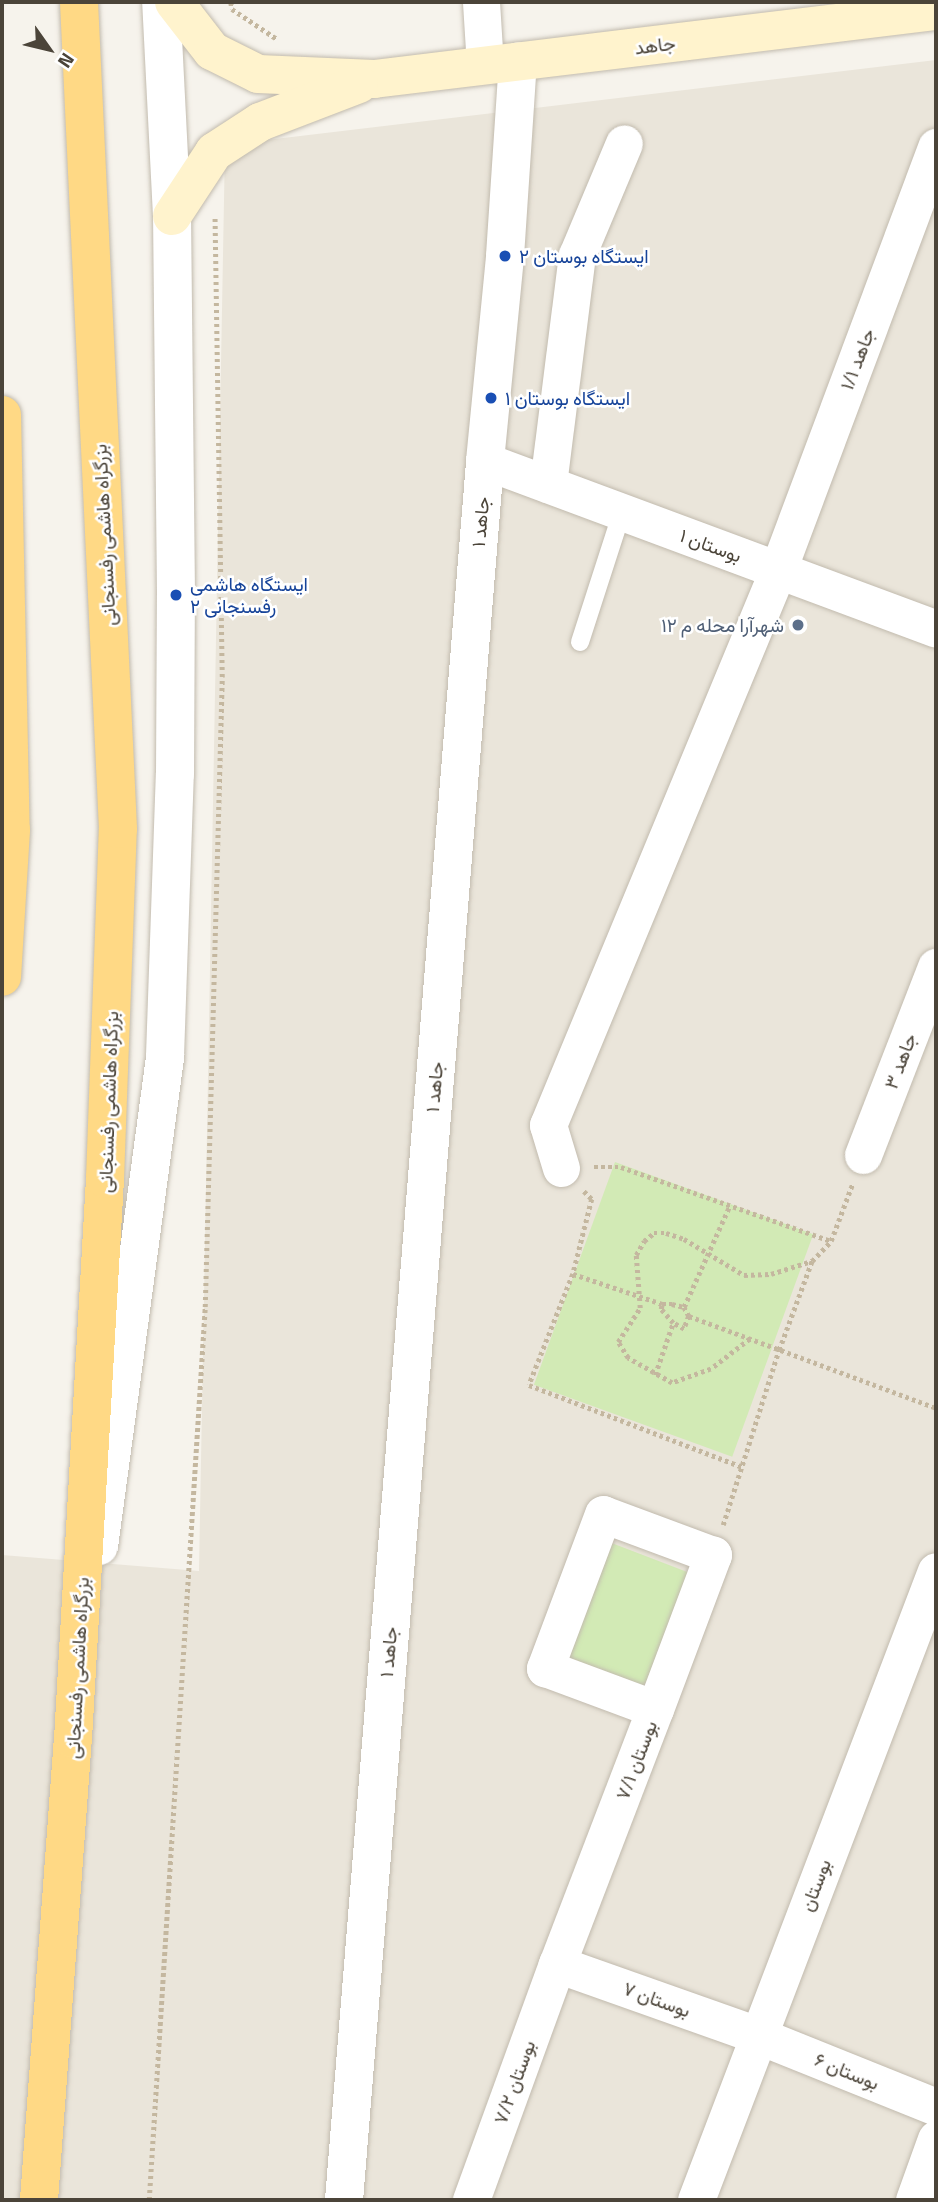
<!DOCTYPE html>
<meta charset="utf-8">
<style>
body{margin:0}
#map{position:relative;width:938px;height:2202px;overflow:hidden;background:#f6f3ec;font-family:"Titillium Web",Vazirmatn,sans-serif}
div>[style]{position:absolute}
.residential>*{inset:0;background:#eae5da}
.green>*{inset:0;background:#d2eab5;transform-origin:0 0}
.path>*{height:4.5px;margin-top:-2.25px;transform-origin:0;background:repeating-linear-gradient(90deg,#c4b79f 0 3.5px,transparent 0 7px)}
.roads{filter:drop-shadow(0 0 2px #c2bbae) drop-shadow(0 0 2px #c2bbae)}
.service>*{height:18px;margin:-9px;padding:0 9px;transform-origin:9px;border-radius:9px;background:#fff}
.minor>*{height:37px;margin:-18.5px;padding:0 18.5px;transform-origin:18.5px;border-radius:18.5px;background:#fff}
.tertiary>*{height:38px;margin:-19px;padding:0 19px;transform-origin:19px;border-radius:19px;background:#fff}
.secondary>*{height:38px;margin:-19px;padding:0 19px;transform-origin:19px;border-radius:19px;background:#fff3cd}
.trunk>*{height:38px;margin:-19px;padding:0 19px;transform-origin:19px;border-radius:19px;background:#ffd985}
.dots>*{width:19px;height:19px;translate:-50% -50%;box-sizing:border-box;border:4px solid #fff;border-radius:50%}
span{translate:-50% -50%;white-space:nowrap;text-align:center;line-height:1.15;-webkit-text-stroke:5px #fff;paint-order:stroke}
.street-label{font-size:19px;color:#4b4439}
.transit-label{font-size:19px;color:#164399}
.left{translate:0 -50%;text-align:left}
.service-label{font-size:19px;color:#4e5e75}
.right{translate:-100% -50%;text-align:right}
.frame{position:absolute;inset:0;border:4px solid #4b4439;pointer-events:none}
.north{position:absolute;left:14px;top:14px;width:70px;height:70px;-webkit-text-stroke:5px #fff;paint-order:stroke;rotate:124deg;font-size:19px;font-weight:700;line-height:28px;text-align:center;color:#4b4439}
.north::after{content:'';display:block;margin:auto;width:24px;height:32px;background:#4b4439;clip-path:polygon(50% 0,100% 100%,50% 72%,0 100%)}
</style>
<div id="map">
<div class="residential">
<div style="clip-path:polygon(936px 60px,936px 2200px,2px 2200px,2px 1555px,199px 1571px,225px 145px)"></div>
</div>
<div class="green">
<div style="left:615px;top:1162px;width:211px;height:237px;rotate:20deg"></div>
<div style="left:609px;top:1542px;width:88px;height:123px;rotate:21deg"></div>
</div>
<div class="path">
<div style="left:231px;top:2px;width:7px;rotate:82deg"></div>
<div style="left:232px;top:9px;width:54px;rotate:33.7deg"></div>
<div style="left:594px;top:1167px;width:27px"></div>
<div style="left:621px;top:1167px;width:223px;rotate:19.4deg"></div>
<div style="left:584px;top:1191px;width:11px;rotate:45deg"></div>
<div style="left:592px;top:1199px;width:77px;rotate:104.2deg"></div>
<div style="left:573px;top:1274px;width:119px;rotate:111.6deg"></div>
<div style="left:529px;top:1385px;width:229px;rotate:21deg"></div>
<div style="left:573px;top:1274px;width:94px;rotate:18.6deg"></div>
<div style="left:684px;top:1307px;width:10px;rotate:61deg"></div>
<div style="left:689px;top:1316px;width:14px;rotate:111deg"></div>
<div style="left:684px;top:1329px;width:13px;rotate:-151deg"></div>
<div style="left:673px;top:1323px;width:18px;rotate:-131deg"></div>
<div style="left:661px;top:1309px;width:5px;rotate:-79deg"></div>
<div style="left:662px;top:1304px;width:10px"></div>
<div style="left:672px;top:1304px;width:12px;rotate:14deg"></div>
<div style="left:684px;top:1307px;width:112px;rotate:-65.7deg"></div>
<div style="left:689px;top:1316px;width:264px;rotate:20.4deg"></div>
<div style="left:750px;top:1339px;width:49px;rotate:142.4deg"></div>
<div style="left:711px;top:1369px;width:41px;rotate:160.3deg"></div>
<div style="left:672px;top:1383px;width:51px;rotate:-150.4deg"></div>
<div style="left:628px;top:1358px;width:19px;rotate:-122deg"></div>
<div style="left:618px;top:1342px;width:40px;rotate:-57.1deg"></div>
<div style="left:640px;top:1308px;width:53px;rotate:-94.3deg"></div>
<div style="left:636px;top:1255px;width:16px;rotate:-60deg"></div>
<div style="left:644px;top:1241px;width:13px;rotate:-39deg"></div>
<div style="left:654px;top:1233px;width:12px"></div>
<div style="left:666px;top:1233px;width:19px;rotate:18deg"></div>
<div style="left:684px;top:1239px;width:70px;rotate:31deg"></div>
<div style="left:744px;top:1275px;width:27px;rotate:-2deg"></div>
<div style="left:771px;top:1274px;width:43px;rotate:-17.6deg"></div>
<div style="left:655px;top:1375px;width:55px;rotate:-70.9deg"></div>
<div style="left:723px;top:1525px;width:184px;rotate:-72.3deg"></div>
<div style="left:779px;top:1350px;width:95px;rotate:-69.7deg"></div>
<div style="left:812px;top:1261px;width:28px;rotate:-46deg"></div>
<div style="left:831px;top:1241px;width:60px;rotate:-69.4deg"></div>
<div style="left:149px;top:2200px;width:895px;rotate:-86.41deg"></div>
<div style="left:205px;top:1307px;width:630px;rotate:-88.45deg"></div>
<div style="left:222px;top:677px;width:462px;rotate:-90.9deg"></div>
</div>
<div class="roads">
<div class="service">
<div style="left:580px;top:642px;width:137px;rotate:-72.1deg"></div>
</div>
<div class="minor">
<div style="left:481px;top:2px;width:63px;rotate:86.4deg"></div>
<div style="left:485px;top:461px;width:481px;rotate:20.4deg"></div>
<div style="left:548px;top:484px;width:231px;rotate:-82.8deg"></div>
<div style="left:577px;top:255px;width:121px;rotate:-67.2deg"></div>
<div style="left:863px;top:1155px;width:202px;rotate:-68.8deg"></div>
<div style="left:561px;top:1168px;width:45px;rotate:-106.8deg"></div>
<div style="left:548px;top:1125px;width:601px;rotate:-67.49deg"></div>
<div style="left:778px;top:570px;width:452px;rotate:-69.5deg"></div>
<div style="left:557px;top:1964px;width:212px;rotate:19.5deg"></div>
<div style="left:757px;top:2035px;width:193px;rotate:21.9deg"></div>
<div style="left:471px;top:2200px;width:251px;rotate:-70deg"></div>
<div style="left:557px;top:1964px;width:273px;rotate:-69deg"></div>
<div style="left:655px;top:1709px;width:165px;rotate:-69.4deg"></div>
<div style="left:713px;top:1555px;width:117px;rotate:-159.6deg"></div>
<div style="left:603px;top:1514px;width:165px;rotate:110.6deg"></div>
<div style="left:545px;top:1668px;width:117px;rotate:20.4deg"></div>
<div style="left:696px;top:2200px;width:673px;rotate:-69.12deg"></div>
<div style="left:914px;top:2200px;width:65px;rotate:-70.2deg"></div>
</div>
<div class="tertiary">
<div style="left:99px;top:1546px;width:494px;rotate:-82.3deg"></div>
<div style="left:165px;top:1056px;width:282px;rotate:-88deg"></div>
<div style="left:175px;top:774px;width:179px;rotate:-89.7deg"></div>
<div style="left:176px;top:595px;width:379px;rotate:-90.6deg"></div>
<div style="left:172px;top:216px;width:214px;rotate:-92.9deg"></div>
<div style="left:344px;top:2200px;width:1745px;rotate:-85.36deg"></div>
<div style="left:485px;top:461px;width:206px;rotate:-84.4deg"></div>
<div style="left:505px;top:256px;width:195px;rotate:-86.2deg"></div>
</div>
<div class="secondary">
<div style="left:174px;top:2px;width:62px;rotate:52.2deg"></div>
<div style="left:212px;top:51px;width:51px;rotate:26.6deg"></div>
<div style="left:258px;top:74px;width:116px;rotate:2.5deg"></div>
<div style="left:374px;top:79px;width:566px;rotate:-6.9deg"></div>
<div style="left:172px;top:216px;width:77px;rotate:-56.7deg"></div>
<div style="left:214px;top:152px;width:55px;rotate:-33.1deg"></div>
<div style="left:260px;top:122px;width:106px;rotate:-21deg"></div>
</div>
<div class="trunk">
<div style="left:2px;top:415px;width:415px;rotate:88.8deg"></div>
<div style="left:11px;top:830px;width:147px;rotate:93.5deg"></div>
<div style="left:39px;top:2200px;width:462px;rotate:-85.8deg"></div>
<div style="left:73px;top:1739px;width:561px;rotate:-86.73deg"></div>
<div style="left:105px;top:1179px;width:350px;rotate:-87.9deg"></div>
<div style="left:118px;top:829px;width:828px;rotate:-92.7deg"></div>
</div>
</div>
<div class="dots">
<div style="left:505px;top:256px;background:#1a4fb4"></div>
<div style="left:491px;top:398px;background:#1a4fb4"></div>
<div style="left:176px;top:595px;background:#1a4fb4"></div>
<div style="left:798px;top:625px;background:#5c6f8a"></div>
</div>
<div class="street-label">
<span style="left:655px;top:45px;rotate:-7deg">جاهد</span>
<span style="left:857px;top:359px;rotate:-69deg">جاهد ۱/۱</span>
<span style="left:480px;top:522px;rotate:-85deg">جاهد ۱</span>
<span style="left:104px;top:535px;rotate:-93deg">بزرگراه هاشمی رفسنجانی</span>
<span style="left:711px;top:545px;rotate:20deg">بوستان ۱</span>
<span style="left:900px;top:1061px;rotate:-69deg">جاهد ۳</span>
<span style="left:434px;top:1087px;rotate:-85deg">جاهد ۱</span>
<span style="left:108px;top:1102px;rotate:-88deg">بزرگراه هاشمی رفسنجانی</span>
<span style="left:388px;top:1652px;rotate:-85deg">جاهد ۱</span>
<span style="left:77px;top:1668px;rotate:-87deg">بزرگراه هاشمی رفسنجانی</span>
<span style="left:636px;top:1760px;rotate:-69deg">بوستان ۷/۱</span>
<span style="left:815px;top:1885px;rotate:-69deg">بوستان</span>
<span style="left:657px;top:1999px;rotate:20deg">بوستان ۷</span>
<span style="left:847px;top:2071px;rotate:22deg">بوستان ۶</span>
<span style="left:514px;top:2082px;rotate:-70deg">بوستان ۷/۲</span>
</div>
<div class="transit-label">
<span class="left" style="left:519px;top:256px">ایستگاه بوستان ۲</span>
<span class="left" style="left:505px;top:398px">ایستگاه بوستان ۱</span>
<span class="left" style="left:190px;top:595px">ایستگاه هاشمی<br>رفسنجانی ۲</span>
</div>
<div class="service-label">
<span class="right" style="left:784px;top:625px">شهرآرا محله م ۱۲</span>
</div>
<div class="frame"></div>
<div class="north">N</div>
</div>
